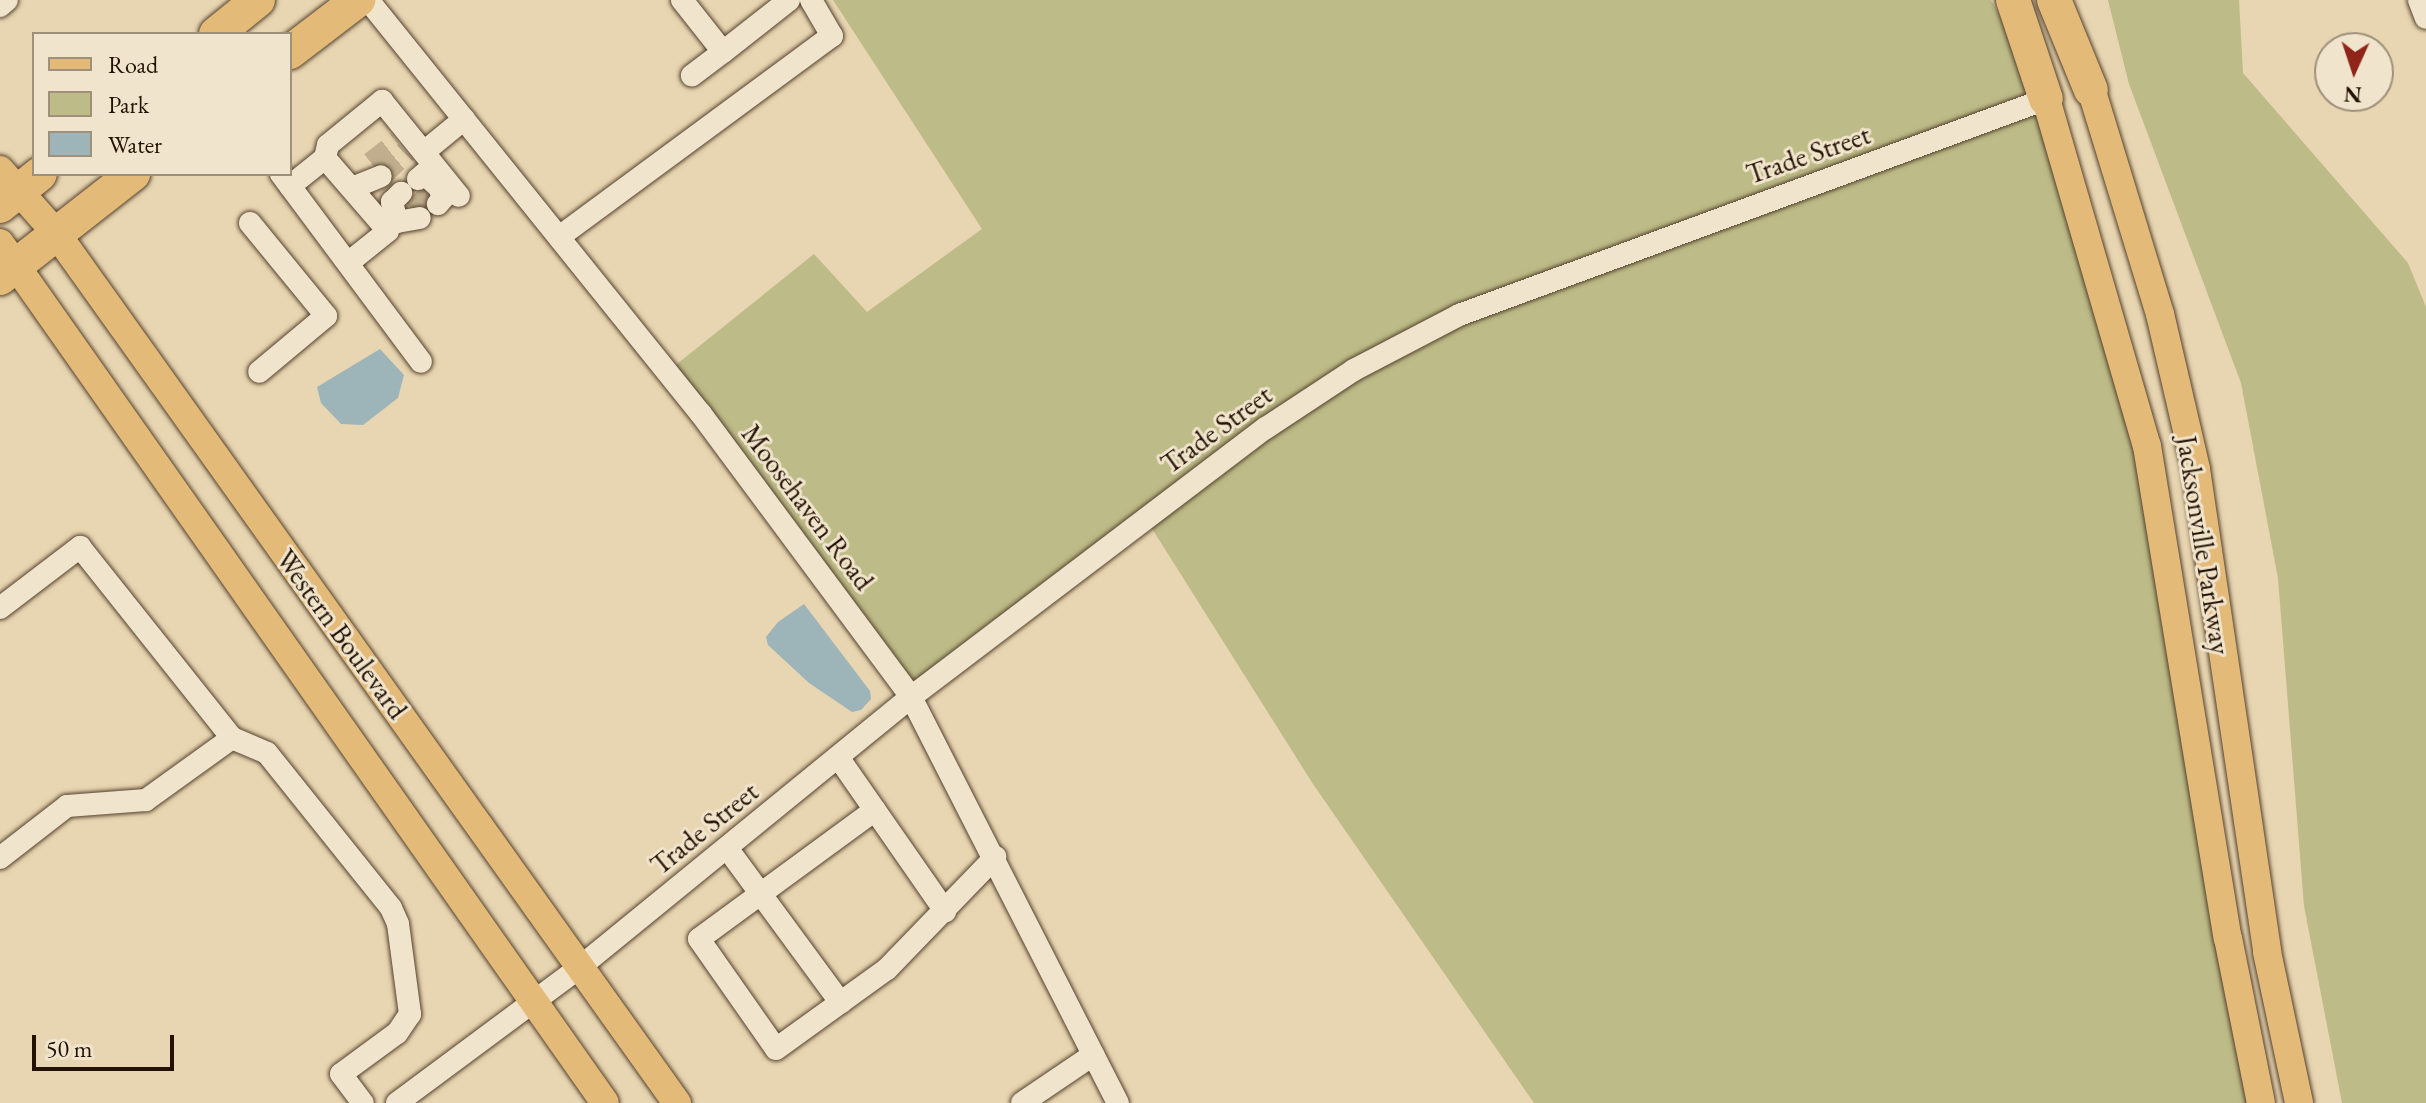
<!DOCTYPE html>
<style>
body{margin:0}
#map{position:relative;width:2426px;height:1103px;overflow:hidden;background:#e8d5b1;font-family:"EB Garamond",serif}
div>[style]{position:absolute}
.green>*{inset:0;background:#bdbb87}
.water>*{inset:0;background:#9db5b8}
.minor-tunnel>*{height:22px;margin-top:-11px;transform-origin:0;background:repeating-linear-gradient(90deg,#c1ae8e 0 22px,transparent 0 33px)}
.roads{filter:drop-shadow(0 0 2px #54422e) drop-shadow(0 0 2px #54422e)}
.minor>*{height:22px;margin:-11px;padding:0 11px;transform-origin:11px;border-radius:11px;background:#f0e4cc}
.major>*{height:28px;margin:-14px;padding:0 14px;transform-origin:14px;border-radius:14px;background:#e4ba78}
.highway>*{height:34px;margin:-17px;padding:0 17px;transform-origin:17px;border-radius:17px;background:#e4ba78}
span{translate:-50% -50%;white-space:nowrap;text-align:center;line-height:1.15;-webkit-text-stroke:6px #f0e4cc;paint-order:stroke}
.street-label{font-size:28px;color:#231102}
.legend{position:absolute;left:32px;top:32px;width:260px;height:144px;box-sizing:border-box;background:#f0e4cc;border:2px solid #9e907b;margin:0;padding:10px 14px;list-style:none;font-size:24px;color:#231102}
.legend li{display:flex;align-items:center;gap:16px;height:40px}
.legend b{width:40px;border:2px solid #9e907b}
.north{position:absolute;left:2314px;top:32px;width:80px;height:80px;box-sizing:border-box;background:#f0e4cc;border:2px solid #9e907b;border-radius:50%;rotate:183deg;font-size:22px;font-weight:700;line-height:32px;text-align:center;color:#231102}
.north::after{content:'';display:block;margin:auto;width:28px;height:36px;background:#8f2418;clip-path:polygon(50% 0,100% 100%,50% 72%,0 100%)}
.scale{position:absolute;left:32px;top:1035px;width:142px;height:36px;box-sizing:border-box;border:4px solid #231102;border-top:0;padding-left:10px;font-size:24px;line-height:28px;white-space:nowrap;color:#231102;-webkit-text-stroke:6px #f0e4cc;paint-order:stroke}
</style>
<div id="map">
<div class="green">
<div style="clip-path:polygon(833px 0,1991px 0,2046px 99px,2104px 284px,2261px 1103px,1534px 1103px,1313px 784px,1146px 519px,911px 697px,667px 372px,814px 254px,867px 312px,982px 229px)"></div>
<div style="clip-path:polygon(2108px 0,2239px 0,2243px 73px,2408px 263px,2426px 307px,2426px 1103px,2342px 1103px,2304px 906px,2278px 578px,2241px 383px,2129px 84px)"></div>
</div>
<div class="water">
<div style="clip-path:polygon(380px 349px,404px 375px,398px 398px,363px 425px,341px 424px,321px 403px,317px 387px)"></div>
<div style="clip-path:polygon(804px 604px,870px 691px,871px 699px,861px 710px,852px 712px,809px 683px,768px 645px,766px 637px,778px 622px)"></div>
</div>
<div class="minor-tunnel">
<div style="left:371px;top:163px;width:34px;rotate:-38deg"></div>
<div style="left:381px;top:176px;width:35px;rotate:-44deg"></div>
<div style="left:413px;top:210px;width:23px;rotate:-41deg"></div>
</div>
<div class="roads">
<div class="minor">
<div style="left:368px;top:0;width:531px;rotate:51.19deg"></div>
<div style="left:701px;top:414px;width:352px;rotate:53.4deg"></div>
<div style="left:911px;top:697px;width:456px;rotate:63deg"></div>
<div style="left:682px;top:0;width:66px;rotate:51.7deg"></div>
<div style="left:723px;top:52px;width:39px;rotate:143deg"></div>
<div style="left:2419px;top:0;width:19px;rotate:69deg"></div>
<div style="left:0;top:6px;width:9px;rotate:-41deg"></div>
<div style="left:723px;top:52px;width:84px;rotate:-38.2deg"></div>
<div style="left:424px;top:152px;width:52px;rotate:-39.5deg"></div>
<div style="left:325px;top:158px;width:13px;rotate:-77deg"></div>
<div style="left:328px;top:145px;width:70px;rotate:-39.2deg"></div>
<div style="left:382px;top:101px;width:122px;rotate:51deg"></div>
<div style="left:281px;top:174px;width:234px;rotate:53.3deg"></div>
<div style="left:418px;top:179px;width:8px;rotate:-40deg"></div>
<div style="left:424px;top:174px;width:20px;rotate:41deg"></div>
<div style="left:439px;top:187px;width:12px;rotate:70deg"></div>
<div style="left:443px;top:198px;width:8px;rotate:130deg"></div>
<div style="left:290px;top:186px;width:45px;rotate:-38.7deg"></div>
<div style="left:325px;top:158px;width:96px;rotate:49.2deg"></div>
<div style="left:388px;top:231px;width:51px;rotate:141.3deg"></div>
<div style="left:352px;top:188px;width:31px;rotate:-22deg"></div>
<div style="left:397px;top:222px;width:21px;rotate:-104deg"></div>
<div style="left:392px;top:202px;width:13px;rotate:-45deg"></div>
<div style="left:397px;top:222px;width:23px;rotate:-10deg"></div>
<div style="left:250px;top:223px;width:120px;rotate:50.7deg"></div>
<div style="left:326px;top:316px;width:87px;rotate:140.1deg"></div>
<div style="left:559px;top:237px;width:339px;rotate:-36.4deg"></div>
<div style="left:832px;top:36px;width:42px;rotate:-120.3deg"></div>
<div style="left:0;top:608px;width:101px;rotate:-37.3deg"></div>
<div style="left:80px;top:547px;width:244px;rotate:51.5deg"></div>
<div style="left:232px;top:738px;width:38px;rotate:23deg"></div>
<div style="left:267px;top:753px;width:198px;rotate:51.3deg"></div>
<div style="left:391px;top:908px;width:17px;rotate:66deg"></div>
<div style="left:398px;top:924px;width:91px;rotate:82.4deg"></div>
<div style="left:410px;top:1014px;width:23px;rotate:124deg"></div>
<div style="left:397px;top:1033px;width:69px;rotate:143.8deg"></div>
<div style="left:341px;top:1074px;width:36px;rotate:53deg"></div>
<div style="left:838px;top:757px;width:188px;rotate:55.2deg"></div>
<div style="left:875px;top:810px;width:218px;rotate:143.8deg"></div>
<div style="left:699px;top:939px;width:134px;rotate:55deg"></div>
<div style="left:776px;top:1049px;width:137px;rotate:-35.8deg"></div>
<div style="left:887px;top:969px;width:156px;rotate:-46deg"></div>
<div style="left:727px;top:848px;width:192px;rotate:53.7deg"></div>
<div style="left:0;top:858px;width:85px;rotate:-37.8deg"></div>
<div style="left:67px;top:806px;width:79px;rotate:-4.3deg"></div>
<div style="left:146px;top:800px;width:106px;rotate:-35.8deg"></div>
<div style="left:397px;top:1103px;width:228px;rotate:-36.6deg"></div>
<div style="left:580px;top:967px;width:427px;rotate:-39.2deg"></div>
<div style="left:911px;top:697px;width:445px;rotate:-37.2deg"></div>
<div style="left:1266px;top:428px;width:105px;rotate:-33.4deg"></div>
<div style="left:1354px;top:370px;width:119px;rotate:-27.6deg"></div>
<div style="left:1459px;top:315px;width:625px;rotate:-20.2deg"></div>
<div style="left:1022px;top:1103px;width:86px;rotate:-34.1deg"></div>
</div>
<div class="major">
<div style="left:2086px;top:72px;width:253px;rotate:73deg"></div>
<div style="left:2160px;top:314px;width:159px;rotate:76.9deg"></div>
<div style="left:2196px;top:469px;width:488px;rotate:81.6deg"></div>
<div style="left:2267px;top:952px;width:154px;rotate:78deg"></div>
<div style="left:2046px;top:99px;width:361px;rotate:73.8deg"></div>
<div style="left:2147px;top:446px;width:499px;rotate:80.7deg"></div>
<div style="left:2228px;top:938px;width:168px;rotate:78.7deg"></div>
<div style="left:0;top:170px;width:84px;rotate:48.4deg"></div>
<div style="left:56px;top:233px;width:1069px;rotate:54.48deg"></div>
<div style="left:0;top:243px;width:1051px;rotate:54.87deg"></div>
</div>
<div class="highway">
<div style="left:2013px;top:0;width:104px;rotate:71.6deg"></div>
<div style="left:2054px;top:0;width:97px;rotate:67.7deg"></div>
<div style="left:216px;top:34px;width:54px;rotate:-39deg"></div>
<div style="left:290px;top:52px;width:86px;rotate:-37.4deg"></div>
<div style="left:0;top:206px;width:51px;rotate:-38.7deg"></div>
<div style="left:0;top:278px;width:169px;rotate:-38deg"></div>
</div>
</div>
<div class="street-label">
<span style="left:1808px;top:154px;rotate:-19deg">Trade Street</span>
<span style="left:1216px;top:429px;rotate:-36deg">Trade Street</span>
<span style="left:808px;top:507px;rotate:53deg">Moosehaven Road</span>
<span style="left:2204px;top:545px;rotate:81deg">Jacksonville Parkway</span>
<span style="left:342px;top:634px;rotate:54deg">Western Boulevard</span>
<span style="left:704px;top:828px;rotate:-39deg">Trade Street</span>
</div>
<ul class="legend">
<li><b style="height:10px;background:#e4ba78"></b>Road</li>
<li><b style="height:22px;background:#bdbb87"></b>Park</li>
<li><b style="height:22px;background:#9db5b8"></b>Water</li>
</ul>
<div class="north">N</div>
<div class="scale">50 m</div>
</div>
